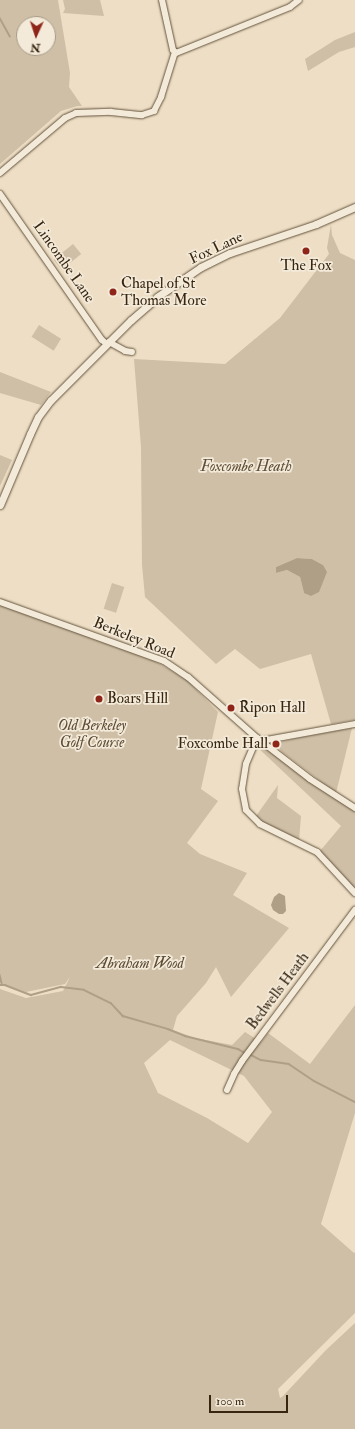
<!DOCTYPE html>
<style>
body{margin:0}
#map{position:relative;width:355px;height:1429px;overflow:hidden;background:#eddec5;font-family:"IM FELL Double Pica",serif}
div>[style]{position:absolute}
.green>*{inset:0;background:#cebfa6;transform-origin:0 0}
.water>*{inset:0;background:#af9f87}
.stream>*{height:1.5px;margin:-0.75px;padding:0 0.75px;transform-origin:0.75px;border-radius:0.75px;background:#af9f87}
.roads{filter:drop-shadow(0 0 1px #64533c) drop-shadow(0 0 1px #64533c)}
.minor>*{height:6px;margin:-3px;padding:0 3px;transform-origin:3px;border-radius:3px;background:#f3ead9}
.tertiary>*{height:7px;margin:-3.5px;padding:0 3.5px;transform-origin:3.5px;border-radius:3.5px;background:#f3ead9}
.dots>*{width:11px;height:11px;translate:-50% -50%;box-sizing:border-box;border:2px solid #f3ead9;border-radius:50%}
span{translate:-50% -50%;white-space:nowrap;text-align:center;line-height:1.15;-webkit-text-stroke:3.5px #f3ead9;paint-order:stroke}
.street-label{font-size:15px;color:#37250f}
.poi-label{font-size:15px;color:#37250f}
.left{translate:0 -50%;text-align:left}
.right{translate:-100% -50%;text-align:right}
.park-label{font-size:15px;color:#5d4c35;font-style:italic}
.north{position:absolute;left:16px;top:16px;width:40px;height:40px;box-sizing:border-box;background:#f3ead9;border:1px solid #a89b88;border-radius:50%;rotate:183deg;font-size:11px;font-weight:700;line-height:16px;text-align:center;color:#37250f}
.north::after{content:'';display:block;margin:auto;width:14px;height:18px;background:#8f2418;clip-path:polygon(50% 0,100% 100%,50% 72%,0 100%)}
.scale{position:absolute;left:209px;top:1395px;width:79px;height:18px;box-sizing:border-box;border:2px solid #37250f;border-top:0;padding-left:5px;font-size:12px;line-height:14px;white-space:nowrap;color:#37250f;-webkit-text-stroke:3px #f3ead9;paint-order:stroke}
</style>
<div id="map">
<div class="green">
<div style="clip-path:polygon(evenodd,0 0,58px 0,70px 73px,69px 87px,82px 106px,77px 106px,61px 111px,0 164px,0 0,24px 24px,48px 24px,48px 48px,24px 48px,24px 24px)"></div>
<div style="clip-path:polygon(63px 0,100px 0,104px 16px,63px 13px,65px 9px)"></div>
<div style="clip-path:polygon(355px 32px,355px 47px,339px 52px,308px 71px,305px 59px,335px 40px)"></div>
<div style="clip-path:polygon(evenodd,331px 224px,332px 235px,340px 253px,355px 260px,355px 720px,331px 724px,311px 654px,260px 669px,235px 649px,216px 664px,145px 597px,142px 565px,141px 447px,134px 359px,225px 364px,280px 318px,329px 254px,327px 248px,331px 224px,297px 558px,312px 559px,323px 565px,304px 593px,300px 577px,287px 570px,276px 573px,276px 567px,297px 558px)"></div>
<div style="left:73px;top:244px;width:13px;height:25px;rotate:51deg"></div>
<div style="left:39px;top:325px;width:26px;height:14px;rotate:32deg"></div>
<div style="clip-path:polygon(0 372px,51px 392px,41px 405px,0 393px)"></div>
<div style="clip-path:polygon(0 455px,12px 460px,0 486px)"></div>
<div style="left:112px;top:583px;width:13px;height:27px;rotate:18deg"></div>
<div style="clip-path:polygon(evenodd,0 605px,120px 647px,157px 662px,187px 680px,218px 712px,201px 789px,218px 801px,187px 843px,200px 854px,247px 873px,233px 895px,289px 928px,231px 997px,216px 967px,206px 983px,177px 1016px,173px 1030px,195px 1038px,232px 1045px,245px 1032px,261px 1042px,268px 1033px,310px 1064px,355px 1005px,355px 1113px,321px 1224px,354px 1253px,355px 1252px,355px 1313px,278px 1389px,280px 1398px,283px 1396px,326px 1350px,355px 1323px,355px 1429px,0 1429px,0 989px,26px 998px,63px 991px,70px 977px,65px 984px,26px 992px,2px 984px,0 975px,0 605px,170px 1040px,244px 1076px,272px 1112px,248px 1143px,207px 1118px,158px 1093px,144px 1063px,170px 1040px)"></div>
<div style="clip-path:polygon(352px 728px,336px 793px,281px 751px,279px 748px,281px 742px,296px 738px)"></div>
<div style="clip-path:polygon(260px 744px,311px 783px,355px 811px,355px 889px,320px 851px,341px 826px,256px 746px)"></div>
<div style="clip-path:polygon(278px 785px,277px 798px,301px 816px,299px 841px,269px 827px,256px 816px)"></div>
</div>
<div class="water">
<div style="clip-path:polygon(297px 558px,312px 559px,323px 565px,327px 572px,319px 592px,311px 596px,304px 593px,300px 577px,287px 570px,276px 573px,276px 567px)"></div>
<div style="clip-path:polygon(279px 893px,285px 896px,286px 911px,283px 914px,279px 914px,273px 910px,271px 905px,274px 897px)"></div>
</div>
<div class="stream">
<div style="left:0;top:18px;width:21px;rotate:61deg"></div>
<div style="left:0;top:975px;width:9px;rotate:77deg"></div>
<div style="left:0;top:985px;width:5px"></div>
<div style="left:5px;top:985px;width:28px;rotate:21deg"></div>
<div style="left:31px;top:995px;width:31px;rotate:-15deg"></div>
<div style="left:61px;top:987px;width:23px;rotate:7deg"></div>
<div style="left:84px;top:990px;width:30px;rotate:26deg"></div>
<div style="left:111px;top:1003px;width:18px;rotate:47deg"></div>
<div style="left:123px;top:1016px;width:47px;rotate:16.1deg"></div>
<div style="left:168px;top:1029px;width:18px;rotate:22deg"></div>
<div style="left:185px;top:1036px;width:55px;rotate:13.8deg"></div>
<div style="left:238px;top:1049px;width:8px;rotate:30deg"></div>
<div style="left:249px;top:1054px;width:13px;rotate:27deg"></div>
<div style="left:261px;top:1060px;width:28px;rotate:8deg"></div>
<div style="left:289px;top:1064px;width:30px;rotate:34deg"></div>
<div style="left:314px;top:1081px;width:46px;rotate:27.1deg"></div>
</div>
<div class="roads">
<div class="minor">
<div style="left:162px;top:0;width:51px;rotate:77.6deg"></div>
<div style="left:173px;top:50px;width:4px;rotate:45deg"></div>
<div style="left:176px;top:53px;width:123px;rotate:-22deg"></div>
<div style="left:290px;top:7px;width:11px;rotate:-38deg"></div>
<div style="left:0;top:173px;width:85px;rotate:-40.2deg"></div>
<div style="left:65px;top:118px;width:12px;rotate:-24deg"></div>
<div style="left:76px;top:113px;width:35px;rotate:-2deg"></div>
<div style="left:111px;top:112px;width:31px;rotate:6deg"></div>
<div style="left:142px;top:115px;width:13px;rotate:-18deg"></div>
<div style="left:154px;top:111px;width:16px;rotate:-63deg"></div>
<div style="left:161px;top:97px;width:47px;rotate:-72.7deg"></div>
<div style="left:0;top:194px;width:178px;rotate:55.1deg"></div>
<div style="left:102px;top:340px;width:6px;rotate:39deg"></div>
<div style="left:109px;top:342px;width:18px;rotate:29deg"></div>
<div style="left:125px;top:351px;width:7px;rotate:8deg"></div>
<div style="left:0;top:602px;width:174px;rotate:19.8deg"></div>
<div style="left:164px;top:661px;width:29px;rotate:34deg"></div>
<div style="left:188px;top:677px;width:92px;rotate:41.5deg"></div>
<div style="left:257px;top:738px;width:67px;rotate:37.7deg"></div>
<div style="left:310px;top:779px;width:54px;rotate:32.8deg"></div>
<div style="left:257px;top:738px;width:28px;rotate:113deg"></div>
<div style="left:246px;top:764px;width:25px;rotate:99deg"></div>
<div style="left:242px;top:789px;width:21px;rotate:79deg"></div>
<div style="left:246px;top:810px;width:20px;rotate:45deg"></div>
<div style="left:260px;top:824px;width:64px;rotate:26.2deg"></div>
<div style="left:317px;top:852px;width:56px;rotate:47.2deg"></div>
<div style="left:261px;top:741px;width:96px;rotate:-10.3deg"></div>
<div style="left:227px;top:1090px;width:17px;rotate:-66deg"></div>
<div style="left:234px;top:1074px;width:15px;rotate:-58deg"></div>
<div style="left:242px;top:1061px;width:189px;rotate:-53.2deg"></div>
</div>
<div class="tertiary">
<div style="left:0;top:505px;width:77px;rotate:-67.1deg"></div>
<div style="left:30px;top:434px;width:19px;rotate:-65deg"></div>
<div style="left:38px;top:417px;width:21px;rotate:-53deg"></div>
<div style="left:51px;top:400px;width:113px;rotate:-45deg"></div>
<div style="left:131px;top:320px;width:35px;rotate:-41deg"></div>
<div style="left:157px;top:297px;width:53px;rotate:-34.3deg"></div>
<div style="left:201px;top:267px;width:32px;rotate:-26deg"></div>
<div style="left:230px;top:253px;width:91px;rotate:-18.6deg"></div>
<div style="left:316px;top:224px;width:43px;rotate:-23.6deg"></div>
</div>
</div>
<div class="dots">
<div style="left:306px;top:251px;background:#8f2418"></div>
<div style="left:113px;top:292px;background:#8f2418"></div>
<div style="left:99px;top:699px;background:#8f2418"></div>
<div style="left:231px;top:708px;background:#8f2418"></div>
<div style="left:276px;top:744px;background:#8f2418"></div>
</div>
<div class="street-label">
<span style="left:216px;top:248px;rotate:-25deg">Fox Lane</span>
<span style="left:64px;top:262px;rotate:55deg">Lincombe Lane</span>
<span style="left:134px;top:638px;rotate:22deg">Berkeley Road</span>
<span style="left:278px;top:991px;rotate:-53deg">Bedwells Heath</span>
</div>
<div class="poi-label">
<span style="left:306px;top:266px">The Fox</span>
<span class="left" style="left:121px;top:292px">Chapel of St<br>Thomas More</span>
<span class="left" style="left:107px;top:699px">Boars Hill</span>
<span class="left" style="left:239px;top:708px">Ripon Hall</span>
<span class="right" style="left:268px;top:744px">Foxcombe Hall</span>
</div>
<div class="park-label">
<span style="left:246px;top:467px">Foxcombe Heath</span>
<span style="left:92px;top:734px">Old Berkeley<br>Golf Course</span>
<span style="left:140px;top:964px">Abraham Wood</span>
</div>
<div class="north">N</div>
<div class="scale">100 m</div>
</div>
